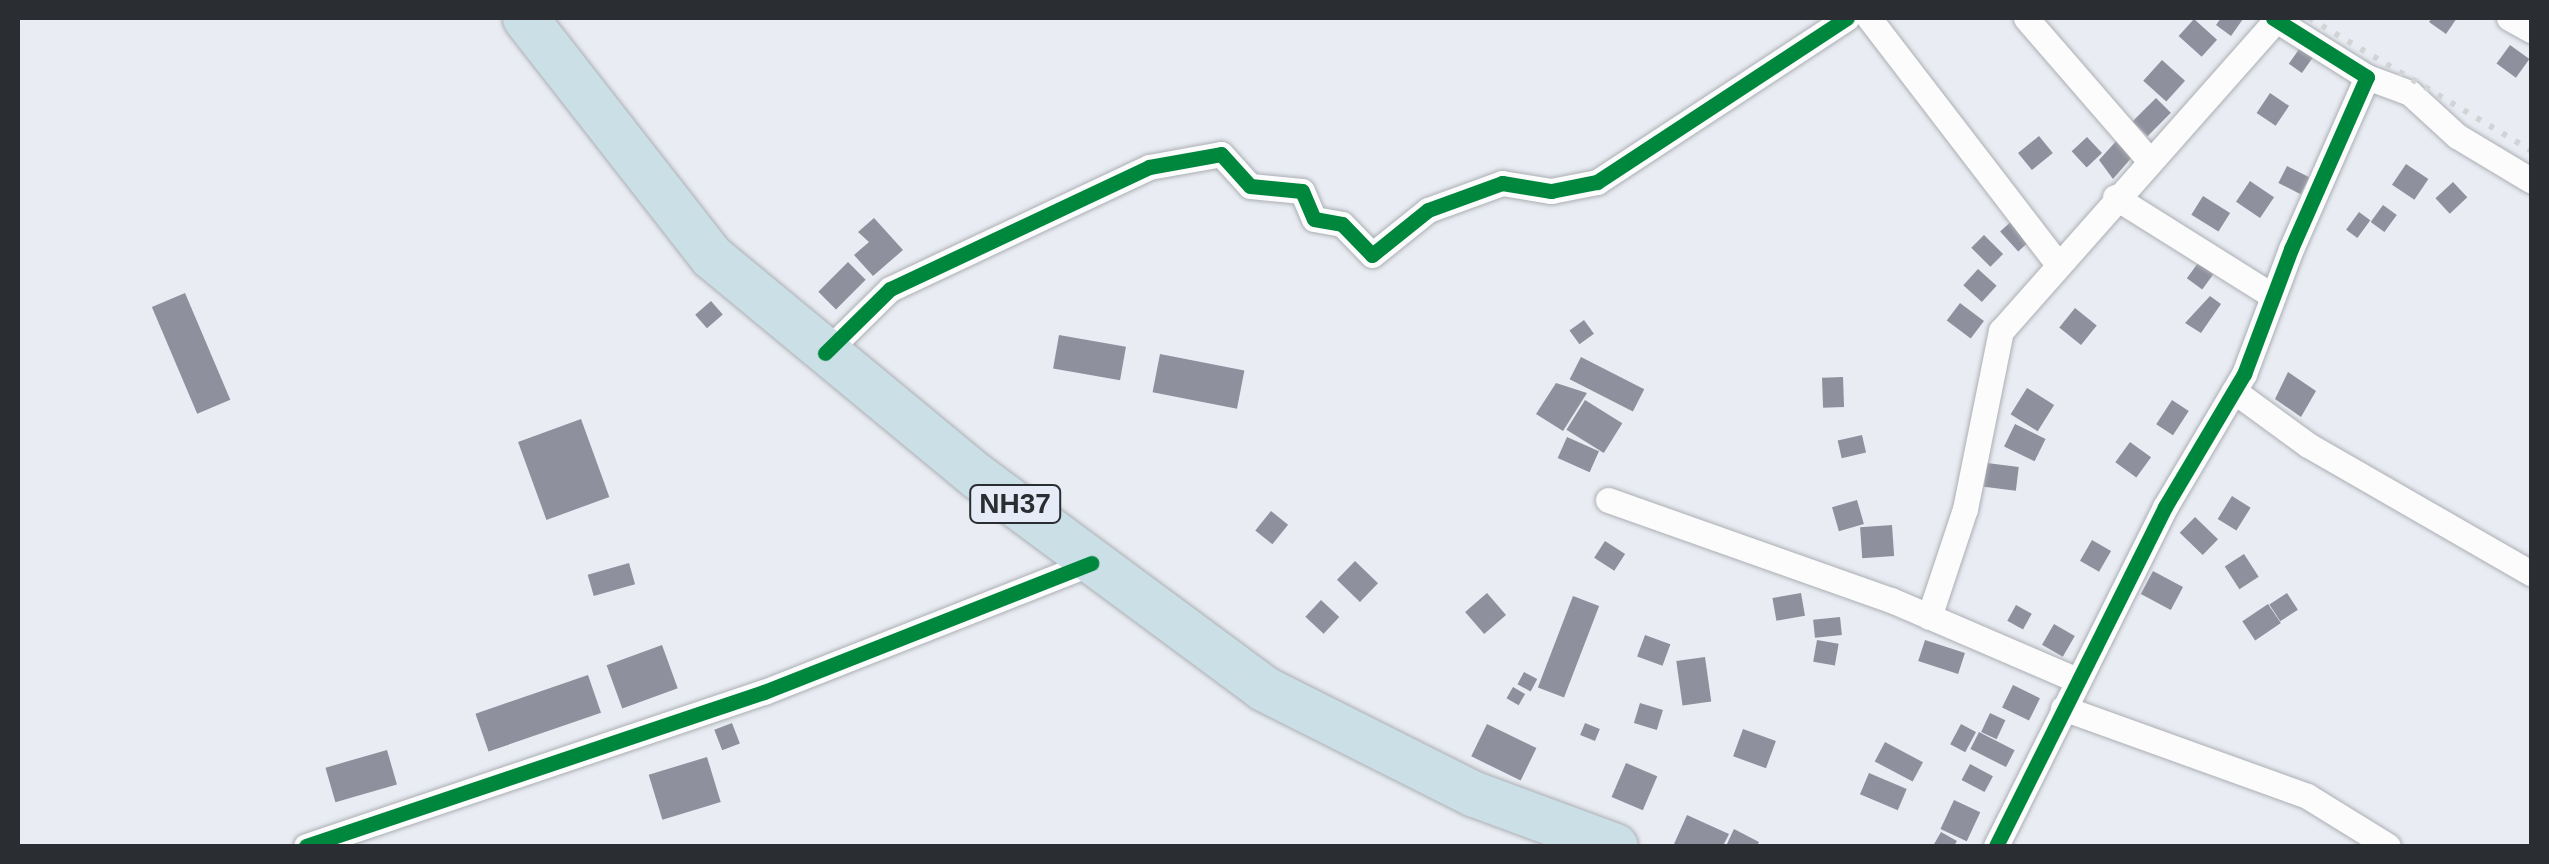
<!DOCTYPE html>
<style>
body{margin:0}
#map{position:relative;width:2549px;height:864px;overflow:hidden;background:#e9edf3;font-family:Helvetica,sans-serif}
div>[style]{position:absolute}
.building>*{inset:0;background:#8f909d;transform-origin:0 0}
.roads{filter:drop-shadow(0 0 2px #abaeb3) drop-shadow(0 0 2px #abaeb3)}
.street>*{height:25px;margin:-12.5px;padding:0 12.5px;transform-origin:12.5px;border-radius:12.5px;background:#fcfcfd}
.highway>*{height:45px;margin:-22.5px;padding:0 22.5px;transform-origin:22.5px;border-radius:22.5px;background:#cbdfe6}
.rail>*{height:6px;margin-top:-3px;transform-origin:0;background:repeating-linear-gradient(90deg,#d2d3d4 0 5px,transparent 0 15px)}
.cycleway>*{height:15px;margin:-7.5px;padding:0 7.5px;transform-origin:7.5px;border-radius:7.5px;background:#00873e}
span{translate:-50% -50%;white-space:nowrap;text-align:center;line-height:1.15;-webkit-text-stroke:10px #e5ecf7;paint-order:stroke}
.shield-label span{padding:2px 8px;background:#e5ecf7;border:2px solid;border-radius:8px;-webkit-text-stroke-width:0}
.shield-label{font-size:28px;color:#2a2d31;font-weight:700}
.frame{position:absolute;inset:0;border:20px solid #2a2d31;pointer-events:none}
</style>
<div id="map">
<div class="building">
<div style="clip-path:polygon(2221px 18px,2241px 18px,2243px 19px,2231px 36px,2216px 25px)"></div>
<div style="clip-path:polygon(2432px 18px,2457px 18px,2446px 34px,2429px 22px)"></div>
<div style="left:2194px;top:19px;width:31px;height:23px;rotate:42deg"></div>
<div style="left:2302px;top:45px;width:16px;height:23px;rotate:35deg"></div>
<div style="left:2510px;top:45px;width:24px;height:23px;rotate:36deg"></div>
<div style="left:2162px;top:60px;width:31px;height:28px;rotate:42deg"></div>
<div style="left:2270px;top:93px;width:23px;height:24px;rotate:34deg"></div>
<div style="left:2156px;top:98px;width:21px;height:33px;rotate:45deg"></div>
<div style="left:2039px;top:136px;width:22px;height:27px;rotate:51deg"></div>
<div style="left:2087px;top:137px;width:22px;height:21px;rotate:47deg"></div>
<div style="clip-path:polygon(2119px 138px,2133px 156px,2113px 179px,2099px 160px)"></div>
<div style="left:2406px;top:164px;width:27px;height:25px;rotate:34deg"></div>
<div style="left:2287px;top:166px;width:25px;height:19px;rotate:27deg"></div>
<div style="left:2250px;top:181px;width:29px;height:25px;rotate:34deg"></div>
<div style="left:2453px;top:182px;width:21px;height:24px;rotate:47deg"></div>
<div style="left:2203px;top:196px;width:32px;height:22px;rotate:32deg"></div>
<div style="left:2383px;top:205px;width:17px;height:21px;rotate:36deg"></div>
<div style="left:2359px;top:212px;width:14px;height:22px;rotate:36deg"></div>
<div style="clip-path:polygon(874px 218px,903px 250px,873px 276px,854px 255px,869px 242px,858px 232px)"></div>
<div style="left:2015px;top:218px;width:27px;height:20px;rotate:48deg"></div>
<div style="left:1984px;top:235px;width:27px;height:18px;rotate:45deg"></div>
<div style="left:848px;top:262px;width:25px;height:42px;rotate:45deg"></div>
<div style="left:2198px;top:263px;width:19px;height:19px;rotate:36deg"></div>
<div style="left:1978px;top:269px;width:25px;height:22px;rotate:42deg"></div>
<div style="left:185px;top:293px;width:116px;height:36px;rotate:67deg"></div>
<div style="clip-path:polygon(2210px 296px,2221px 304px,2201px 333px,2185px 323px)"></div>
<div style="left:711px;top:301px;width:18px;height:21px;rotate:49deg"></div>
<div style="left:1960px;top:303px;width:30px;height:22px;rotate:37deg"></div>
<div style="left:2075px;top:308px;width:28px;height:25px;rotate:39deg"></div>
<div style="left:1584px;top:320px;width:17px;height:18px;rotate:54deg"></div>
<div style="left:1059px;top:335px;width:68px;height:34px;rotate:10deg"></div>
<div style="left:1160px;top:354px;width:86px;height:39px;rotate:11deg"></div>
<div style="left:1581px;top:357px;width:71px;height:25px;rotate:27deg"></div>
<div style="clip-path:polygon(2288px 372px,2316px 391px,2301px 417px,2275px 399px)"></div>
<div style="left:1843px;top:377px;width:30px;height:21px;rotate:88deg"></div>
<div style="clip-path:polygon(1556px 383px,1587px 393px,1563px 431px,1536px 414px)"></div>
<div style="left:2027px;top:388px;width:32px;height:31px;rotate:32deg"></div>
<div style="left:1585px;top:400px;width:44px;height:35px;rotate:32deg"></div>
<div style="left:2172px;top:400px;width:20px;height:29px;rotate:33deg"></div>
<div style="left:581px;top:419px;width:83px;height:67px;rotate:70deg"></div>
<div style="left:2015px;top:424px;width:34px;height:25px;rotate:26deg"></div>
<div style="left:1862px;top:435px;width:18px;height:25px;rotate:77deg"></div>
<div style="left:1567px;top:437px;width:35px;height:23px;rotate:24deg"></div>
<div style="left:2130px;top:442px;width:26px;height:25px;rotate:36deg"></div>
<div style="left:1987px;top:463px;width:32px;height:24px;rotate:7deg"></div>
<div style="left:2232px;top:496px;width:22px;height:27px;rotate:32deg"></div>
<div style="left:1857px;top:500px;width:25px;height:26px;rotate:74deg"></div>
<div style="left:1271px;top:511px;width:22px;height:25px;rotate:39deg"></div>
<div style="left:2195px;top:517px;width:32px;height:22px;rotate:44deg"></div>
<div style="left:1892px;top:525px;width:31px;height:32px;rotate:86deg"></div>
<div style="left:2092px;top:540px;width:22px;height:24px;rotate:30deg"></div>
<div style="left:1605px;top:541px;width:24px;height:20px;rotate:33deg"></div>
<div style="left:2244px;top:554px;width:27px;height:23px;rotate:57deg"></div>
<div style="left:1355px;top:561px;width:32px;height:26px;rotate:44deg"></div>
<div style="left:629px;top:563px;width:22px;height:43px;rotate:74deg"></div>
<div style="left:2153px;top:571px;width:34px;height:26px;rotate:28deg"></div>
<div style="left:1487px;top:593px;width:29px;height:29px;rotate:49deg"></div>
<div style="left:1801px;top:593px;width:23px;height:29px;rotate:80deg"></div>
<div style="left:2287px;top:593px;width:20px;height:21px;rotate:57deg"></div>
<div style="left:1573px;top:596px;width:28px;height:98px;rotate:21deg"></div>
<div style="left:1321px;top:600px;width:25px;height:23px;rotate:43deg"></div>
<div style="left:2268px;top:604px;width:23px;height:31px;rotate:56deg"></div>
<div style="left:2016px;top:605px;width:18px;height:18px;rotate:29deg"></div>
<div style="left:1840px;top:617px;width:18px;height:27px;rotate:84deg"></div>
<div style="left:2054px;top:624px;width:24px;height:24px;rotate:30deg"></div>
<div style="left:1645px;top:635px;width:27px;height:23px;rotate:20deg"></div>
<div style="left:1817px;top:640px;width:22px;height:22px;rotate:10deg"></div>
<div style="left:1925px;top:640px;width:42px;height:22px;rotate:18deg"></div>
<div style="left:662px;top:645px;width:46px;height:59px;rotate:70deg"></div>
<div style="left:1705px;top:657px;width:45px;height:29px;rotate:82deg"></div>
<div style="left:1524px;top:672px;width:15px;height:14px;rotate:28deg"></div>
<div style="left:588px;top:675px;width:40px;height:119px;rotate:71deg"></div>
<div style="left:2013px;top:685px;width:30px;height:25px;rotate:26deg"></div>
<div style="left:1513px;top:687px;width:14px;height:13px;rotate:30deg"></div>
<div style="left:1640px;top:703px;width:24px;height:21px;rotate:17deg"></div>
<div style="left:1990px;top:713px;width:17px;height:21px;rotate:25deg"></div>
<div style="left:732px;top:723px;width:22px;height:19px;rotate:69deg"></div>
<div style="left:1585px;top:723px;width:16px;height:13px;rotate:22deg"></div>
<div style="left:1487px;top:724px;width:55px;height:36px;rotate:26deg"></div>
<div style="left:1961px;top:724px;width:17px;height:23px;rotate:28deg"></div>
<div style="left:1743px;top:729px;width:35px;height:29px;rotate:20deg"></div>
<div style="left:1979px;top:732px;width:40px;height:19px;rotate:27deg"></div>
<div style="left:1885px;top:742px;width:43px;height:22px;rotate:28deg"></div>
<div style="left:387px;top:750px;width:36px;height:64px;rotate:74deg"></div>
<div style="left:707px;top:757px;width:47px;height:61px;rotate:73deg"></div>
<div style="left:1626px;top:763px;width:34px;height:37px;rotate:23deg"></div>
<div style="left:1970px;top:764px;width:26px;height:18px;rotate:28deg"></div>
<div style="left:1869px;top:773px;width:41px;height:23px;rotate:23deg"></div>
<div style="left:1954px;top:800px;width:29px;height:32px;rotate:25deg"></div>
<div style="clip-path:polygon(1687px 815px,1729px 834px,1723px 846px,1674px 844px)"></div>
<div style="clip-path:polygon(1734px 829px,1759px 842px,1757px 846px,1726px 846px)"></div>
<div style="clip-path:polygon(1941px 832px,1957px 841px,1954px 846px,1933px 846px)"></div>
</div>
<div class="roads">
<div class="street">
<div style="left:1869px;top:18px;width:309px;rotate:52.5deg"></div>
<div style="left:2026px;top:18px;width:188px;rotate:49.1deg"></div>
<div style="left:2509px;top:18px;width:26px;rotate:29deg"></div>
<div style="left:2367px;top:77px;width:46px;rotate:20.4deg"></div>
<div style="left:2410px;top:93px;width:64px;rotate:42.5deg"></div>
<div style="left:2457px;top:136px;width:87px;rotate:31deg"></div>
<div style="left:2115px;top:197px;width:186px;rotate:32.1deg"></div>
<div style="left:825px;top:353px;width:91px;rotate:-44.6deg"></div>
<div style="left:890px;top:289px;width:286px;rotate:-25.2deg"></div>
<div style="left:1149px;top:167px;width:73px;rotate:-10.2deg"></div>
<div style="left:1221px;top:154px;width:43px;rotate:47.8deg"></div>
<div style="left:1250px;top:186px;width:52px;rotate:5.5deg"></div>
<div style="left:1302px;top:191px;width:30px;rotate:67deg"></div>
<div style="left:1314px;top:219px;width:28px;rotate:10deg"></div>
<div style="left:1342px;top:224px;width:43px;rotate:45.9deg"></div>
<div style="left:1372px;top:255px;width:72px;rotate:-38.8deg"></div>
<div style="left:1428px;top:210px;width:79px;rotate:-20deg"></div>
<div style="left:1502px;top:183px;width:50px;rotate:9.3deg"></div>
<div style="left:1551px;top:191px;width:47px;rotate:-11.1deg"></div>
<div style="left:1597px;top:182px;width:299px;rotate:-33.3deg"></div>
<div style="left:2234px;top:391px;width:92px;rotate:36.1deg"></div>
<div style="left:2308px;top:445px;width:258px;rotate:29.9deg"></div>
<div style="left:1608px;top:500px;width:300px;rotate:19.5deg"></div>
<div style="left:1891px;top:600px;width:202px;rotate:23.3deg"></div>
<div style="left:1929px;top:617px;width:114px;rotate:-71.6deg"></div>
<div style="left:1965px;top:509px;width:182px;rotate:-78.6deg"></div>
<div style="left:2001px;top:331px;width:415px;rotate:-48.5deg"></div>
<div style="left:2063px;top:708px;width:259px;rotate:19.8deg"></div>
<div style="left:2307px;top:796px;width:95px;rotate:31.7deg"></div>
<div style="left:306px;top:846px;width:483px;rotate:-18.6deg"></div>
<div style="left:764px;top:692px;width:352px;rotate:-21.5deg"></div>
<div style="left:1996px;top:846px;width:379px;rotate:-63.5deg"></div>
<div style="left:2165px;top:507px;width:155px;rotate:-59.3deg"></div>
<div style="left:2244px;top:374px;width:134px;rotate:-69.4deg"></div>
<div style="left:2291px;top:249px;width:188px;rotate:-66.2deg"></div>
<div style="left:2367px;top:77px;width:111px;rotate:-147.9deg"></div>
</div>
<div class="highway">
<div style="left:525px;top:18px;width:303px;rotate:52deg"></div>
<div style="left:712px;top:257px;width:344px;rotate:39.6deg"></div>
<div style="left:977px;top:476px;width:356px;rotate:36.5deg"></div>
<div style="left:1263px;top:688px;width:236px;rotate:26.7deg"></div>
<div style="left:1474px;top:794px;width:150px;rotate:20.2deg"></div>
</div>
</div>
<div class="rail">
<div style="left:2309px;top:18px;width:260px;rotate:30.8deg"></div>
</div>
<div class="cycleway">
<div style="left:825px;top:353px;width:91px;rotate:-44.6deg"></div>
<div style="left:890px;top:289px;width:286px;rotate:-25.2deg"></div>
<div style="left:1149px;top:167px;width:73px;rotate:-10.2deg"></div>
<div style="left:1221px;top:154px;width:43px;rotate:47.8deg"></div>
<div style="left:1250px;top:186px;width:52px;rotate:5.5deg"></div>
<div style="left:1302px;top:191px;width:30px;rotate:67deg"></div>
<div style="left:1314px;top:219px;width:28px;rotate:10deg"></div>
<div style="left:1342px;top:224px;width:43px;rotate:45.9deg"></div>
<div style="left:1372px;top:255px;width:72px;rotate:-38.8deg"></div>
<div style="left:1428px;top:210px;width:79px;rotate:-20deg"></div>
<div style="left:1502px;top:183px;width:50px;rotate:9.3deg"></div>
<div style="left:1551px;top:191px;width:47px;rotate:-11.1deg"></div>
<div style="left:1597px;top:182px;width:299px;rotate:-33.3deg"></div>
<div style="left:306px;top:846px;width:483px;rotate:-18.6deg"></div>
<div style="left:764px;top:692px;width:352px;rotate:-21.5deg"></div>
<div style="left:1996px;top:846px;width:379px;rotate:-63.5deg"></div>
<div style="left:2165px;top:507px;width:155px;rotate:-59.3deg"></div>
<div style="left:2244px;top:374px;width:134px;rotate:-69.4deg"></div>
<div style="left:2291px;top:249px;width:188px;rotate:-66.2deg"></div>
<div style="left:2367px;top:77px;width:111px;rotate:-147.9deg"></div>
</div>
<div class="shield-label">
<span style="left:1015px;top:504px">NH37</span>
</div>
<div class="frame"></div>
</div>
